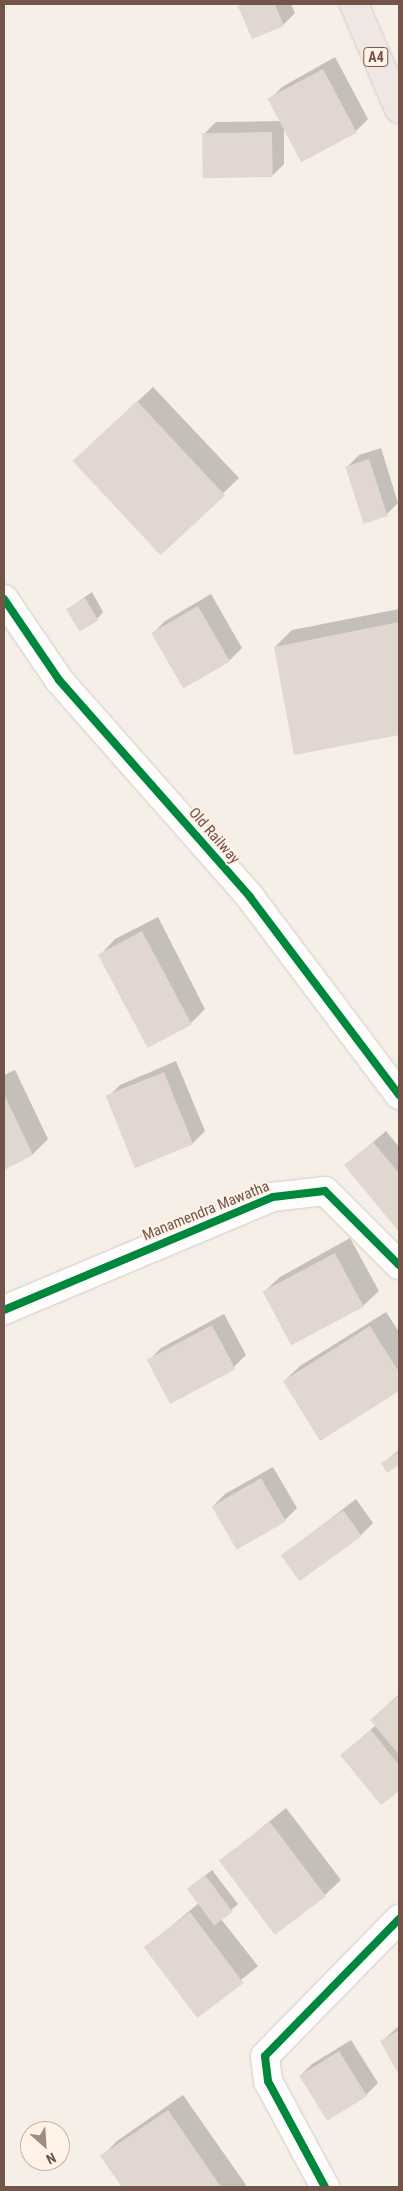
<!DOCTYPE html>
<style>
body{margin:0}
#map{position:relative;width:403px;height:2191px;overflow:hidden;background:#f5efe8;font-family:"Roboto Condensed",sans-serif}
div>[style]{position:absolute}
.shadow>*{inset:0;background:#0003}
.building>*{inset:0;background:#e1d6d0;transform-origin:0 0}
.roads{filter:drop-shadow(0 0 1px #d4cac5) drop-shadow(0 0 1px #d4cac5)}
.street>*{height:28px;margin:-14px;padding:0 14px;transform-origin:14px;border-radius:14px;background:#fefdfc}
.highway>*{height:28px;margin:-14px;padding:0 14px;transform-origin:14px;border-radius:14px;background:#f0e6e4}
.cycleway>*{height:8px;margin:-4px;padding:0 4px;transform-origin:4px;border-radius:4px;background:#00873e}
span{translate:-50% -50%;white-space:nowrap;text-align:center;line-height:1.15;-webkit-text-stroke:4px #fff3e8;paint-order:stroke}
.shield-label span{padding:1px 4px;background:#fff3e8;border:1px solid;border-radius:4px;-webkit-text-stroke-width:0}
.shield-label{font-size:14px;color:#725449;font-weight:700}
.street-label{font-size:15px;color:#725449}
.frame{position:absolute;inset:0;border:5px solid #725449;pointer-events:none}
.north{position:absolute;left:20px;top:2121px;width:50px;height:50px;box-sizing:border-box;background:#fff3e8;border:1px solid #c7b3a8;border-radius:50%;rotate:154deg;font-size:14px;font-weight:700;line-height:20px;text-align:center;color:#725449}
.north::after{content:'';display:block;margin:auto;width:18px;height:22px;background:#a08a81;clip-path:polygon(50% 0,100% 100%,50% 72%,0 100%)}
</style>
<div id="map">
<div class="shadow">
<div style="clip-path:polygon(238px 4px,291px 4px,295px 13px,283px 25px,252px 38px)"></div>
<div style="clip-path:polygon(335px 57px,368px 119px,356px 131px,284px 125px,284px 164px,272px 176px,204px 134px,216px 122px,281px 121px,270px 99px,282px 87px)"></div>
<div style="clip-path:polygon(153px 387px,239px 478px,161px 553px,90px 446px)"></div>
<div style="clip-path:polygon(381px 448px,398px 503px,386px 515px,347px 467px,359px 455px)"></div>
<div style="clip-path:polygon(92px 592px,103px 612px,97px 619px,68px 609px)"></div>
<div style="clip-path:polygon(211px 594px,242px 648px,230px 660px,184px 687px,153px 633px,165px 621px)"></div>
<div style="clip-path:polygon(399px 609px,399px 734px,295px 754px,275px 647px,292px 630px)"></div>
<div style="clip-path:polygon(158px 917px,205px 1009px,190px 1024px,100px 955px,115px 939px)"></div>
<div style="clip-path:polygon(176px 1061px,205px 1131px,193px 1143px,137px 1167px,108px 1097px,120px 1085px)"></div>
<div style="clip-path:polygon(15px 1070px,48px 1139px,33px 1154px,4px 1168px,4px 1075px)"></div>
<div style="clip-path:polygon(386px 1131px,399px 1147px,399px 1230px,346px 1165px)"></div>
<div style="clip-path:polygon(350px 1238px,379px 1291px,363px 1306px,264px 1292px,280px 1277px)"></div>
<div style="clip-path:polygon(386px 1312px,399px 1332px,399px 1390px,321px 1439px,284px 1381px,300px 1366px)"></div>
<div style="clip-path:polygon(224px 1314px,246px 1355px,234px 1367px,149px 1360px,161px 1348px)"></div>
<div style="clip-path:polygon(399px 1450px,399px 1464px,388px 1471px,383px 1463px)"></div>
<div style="clip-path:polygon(273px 1467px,297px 1508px,285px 1520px,213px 1506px,225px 1494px)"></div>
<div style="clip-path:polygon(356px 1499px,373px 1523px,361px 1535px,282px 1556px)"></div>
<div style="clip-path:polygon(399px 1694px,399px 1789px,381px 1804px,342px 1755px,376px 1725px,371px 1720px)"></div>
<div style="clip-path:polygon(286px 1808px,341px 1880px,325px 1895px,221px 1861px)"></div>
<div style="clip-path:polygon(212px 1870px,238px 1904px,221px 1919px,258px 1966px,198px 2015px,146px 1947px,199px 1903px,188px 1889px)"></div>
<div style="clip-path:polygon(399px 2026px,399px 2073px,382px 2041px)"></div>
<div style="clip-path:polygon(351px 2040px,378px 2083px,366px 2095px,300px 2076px,312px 2064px)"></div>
<div style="clip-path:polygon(183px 2095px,246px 2185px,243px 2187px,123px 2187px,102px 2156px,117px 2141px)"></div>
</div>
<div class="building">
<div style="clip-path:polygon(237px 4px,275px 4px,284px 26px,252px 39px)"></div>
<div style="left:323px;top:69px;width:72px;height:63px;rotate:62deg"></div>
<div style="left:272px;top:132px;width:45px;height:70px;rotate:89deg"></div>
<div style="left:137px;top:401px;width:129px;height:88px;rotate:47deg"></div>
<div style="left:369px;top:459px;width:60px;height:25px;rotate:72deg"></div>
<div style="left:85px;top:598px;width:26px;height:22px;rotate:59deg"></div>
<div style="left:198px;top:606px;width:64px;height:54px;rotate:60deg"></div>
<div style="clip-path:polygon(399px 622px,399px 735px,294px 755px,274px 647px)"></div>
<div style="left:142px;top:931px;width:106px;height:50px;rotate:62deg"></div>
<div style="left:164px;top:1072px;width:78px;height:63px;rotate:68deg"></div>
<div style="clip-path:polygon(4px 1094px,33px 1155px,4px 1170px)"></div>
<div style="clip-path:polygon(373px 1142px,399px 1173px,399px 1232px,344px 1165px)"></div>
<div style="left:335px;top:1253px;width:61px;height:82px;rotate:62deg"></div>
<div style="left:212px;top:1325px;width:50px;height:74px;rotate:62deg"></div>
<div style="clip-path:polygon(370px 1326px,399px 1372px,399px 1391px,320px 1441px,283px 1381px)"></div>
<div style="clip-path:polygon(399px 1452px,399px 1465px,387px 1473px,381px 1463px)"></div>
<div style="left:261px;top:1478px;width:50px;height:57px;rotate:60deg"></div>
<div style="left:343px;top:1510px;width:32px;height:77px;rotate:54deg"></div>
<div style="clip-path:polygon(399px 1695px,399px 1755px,370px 1720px)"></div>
<div style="clip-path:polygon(371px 1730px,399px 1765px,399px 1791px,381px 1805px,340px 1755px)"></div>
<div style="left:270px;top:1822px;width:93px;height:64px;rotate:53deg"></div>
<div style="left:205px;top:1875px;width:46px;height:23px;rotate:53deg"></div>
<div style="left:190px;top:1912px;width:89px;height:58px;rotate:53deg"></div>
<div style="clip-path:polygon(399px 2030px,399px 2075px,380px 2041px)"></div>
<div style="left:339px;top:2051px;width:53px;height:47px;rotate:58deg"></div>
<div style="clip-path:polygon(168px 2110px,221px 2187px,122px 2187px,100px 2156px)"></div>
</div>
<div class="roads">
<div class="street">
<div style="left:4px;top:599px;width:98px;rotate:55.8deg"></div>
<div style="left:59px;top:680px;width:289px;rotate:48.6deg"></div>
<div style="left:250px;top:897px;width:248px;rotate:53deg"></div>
<div style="left:4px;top:1310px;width:292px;rotate:-22.8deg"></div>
<div style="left:273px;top:1197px;width:52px;rotate:-6.6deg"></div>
<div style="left:325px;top:1191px;width:105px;rotate:45deg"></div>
<div style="left:325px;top:2187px;width:120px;rotate:-118.3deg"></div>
<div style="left:268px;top:2081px;width:25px;rotate:-97deg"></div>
<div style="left:265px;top:2056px;width:192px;rotate:-45.6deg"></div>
</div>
<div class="highway">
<div style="left:354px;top:4px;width:114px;rotate:66.8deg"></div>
</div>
</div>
<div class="cycleway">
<div style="left:4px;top:599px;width:98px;rotate:55.8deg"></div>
<div style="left:59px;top:680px;width:289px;rotate:48.6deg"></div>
<div style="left:250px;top:897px;width:248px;rotate:53deg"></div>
<div style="left:4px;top:1310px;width:292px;rotate:-22.8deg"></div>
<div style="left:273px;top:1197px;width:52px;rotate:-6.6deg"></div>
<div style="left:325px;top:1191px;width:105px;rotate:45deg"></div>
<div style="left:325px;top:2187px;width:120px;rotate:-118.3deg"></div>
<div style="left:268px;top:2081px;width:25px;rotate:-97deg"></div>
<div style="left:265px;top:2056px;width:192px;rotate:-45.6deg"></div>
</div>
<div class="shield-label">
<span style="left:376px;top:57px">A4</span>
</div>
<div class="street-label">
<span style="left:214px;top:836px;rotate:49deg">Old Railway</span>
<span style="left:206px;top:1211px;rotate:-22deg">Manamendra Mawatha</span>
</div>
<div class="frame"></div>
<div class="north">N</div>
</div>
